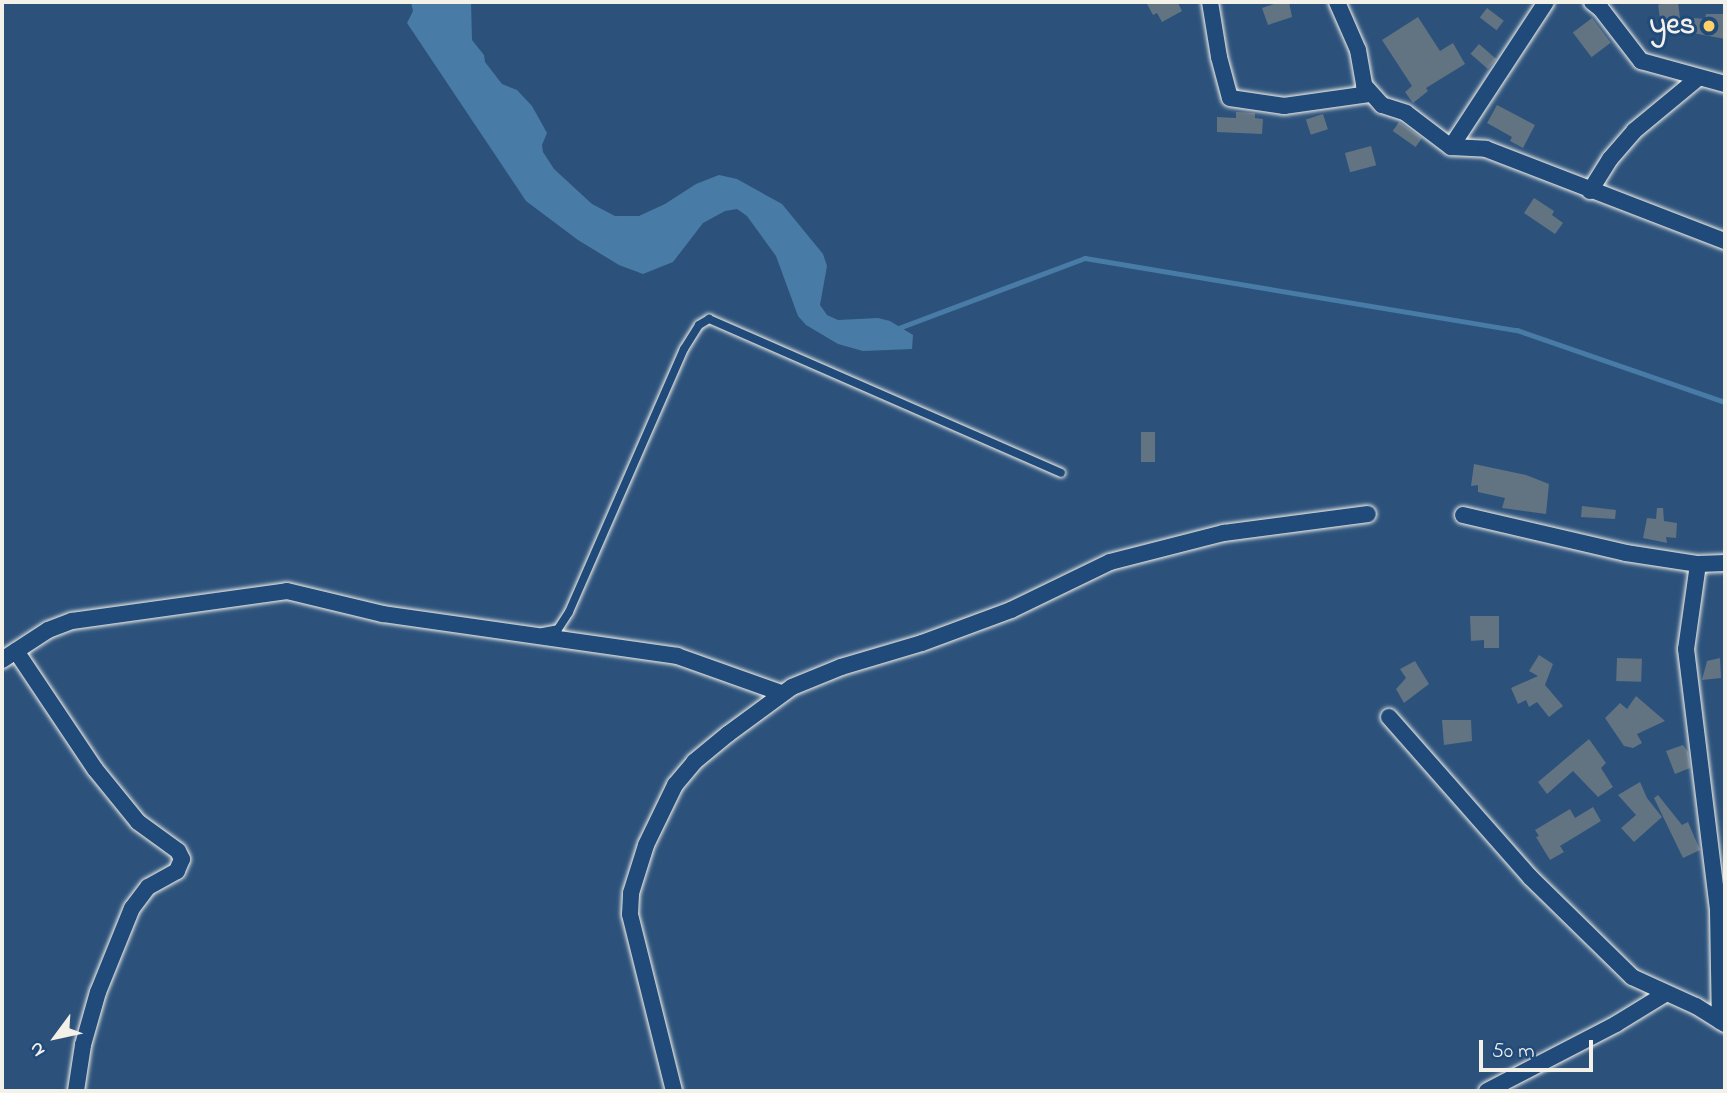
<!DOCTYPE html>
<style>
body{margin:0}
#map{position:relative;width:1727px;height:1093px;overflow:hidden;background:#2c527c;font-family:"Indie Flower",sans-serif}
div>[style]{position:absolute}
.water>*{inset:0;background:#487ba6}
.stream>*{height:4.5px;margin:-2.25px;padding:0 2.25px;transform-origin:2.25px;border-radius:2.25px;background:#487ba6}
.building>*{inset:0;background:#627382;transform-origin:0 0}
.roads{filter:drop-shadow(0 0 2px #f4f1e8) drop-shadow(0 0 2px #f4f1e8)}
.service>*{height:8px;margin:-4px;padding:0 4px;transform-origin:4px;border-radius:4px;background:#1f4a7a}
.minor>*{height:16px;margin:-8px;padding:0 8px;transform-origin:8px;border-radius:8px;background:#1f4a7a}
.dots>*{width:19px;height:19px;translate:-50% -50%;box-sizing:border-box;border:4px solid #1f4a7a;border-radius:50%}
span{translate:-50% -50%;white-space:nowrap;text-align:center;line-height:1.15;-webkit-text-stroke:6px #1f4a7a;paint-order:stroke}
.poi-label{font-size:30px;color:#f4f1e8;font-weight:700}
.right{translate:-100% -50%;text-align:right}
.frame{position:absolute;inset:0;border:4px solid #f4f1e8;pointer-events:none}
.north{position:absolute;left:21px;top:1002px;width:70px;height:70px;-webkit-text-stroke:5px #1f4a7a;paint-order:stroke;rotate:237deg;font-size:19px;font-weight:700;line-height:28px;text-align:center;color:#f4f1e8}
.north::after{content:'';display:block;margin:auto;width:24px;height:32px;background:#f4f1e8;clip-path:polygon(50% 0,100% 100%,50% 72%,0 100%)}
.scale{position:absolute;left:1479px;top:1040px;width:114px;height:32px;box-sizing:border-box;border:4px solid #f4f1e8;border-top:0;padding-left:9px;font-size:21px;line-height:24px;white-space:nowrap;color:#f4f1e8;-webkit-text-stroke:5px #1f4a7a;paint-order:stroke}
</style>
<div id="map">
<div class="water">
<div style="clip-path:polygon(411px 2px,471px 2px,472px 40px,484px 55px,485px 62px,502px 84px,517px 90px,532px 106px,547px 133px,542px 145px,543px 152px,554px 169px,592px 204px,615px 216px,639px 216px,665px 204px,696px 184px,719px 175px,737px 179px,782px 204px,823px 254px,827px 266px,820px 305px,827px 315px,838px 320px,878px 318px,890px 321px,913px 335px,912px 349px,863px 351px,838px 344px,806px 325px,798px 316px,776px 256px,747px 216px,737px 209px,725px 211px,703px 223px,673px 262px,643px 274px,619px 265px,578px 240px,526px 201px,407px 23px,413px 11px)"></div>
</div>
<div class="stream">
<div style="left:896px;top:329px;width:202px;rotate:-20.6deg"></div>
<div style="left:1085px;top:258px;width:438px;rotate:9.5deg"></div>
<div style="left:1517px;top:330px;width:220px;rotate:19.1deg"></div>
</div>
<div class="building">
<div style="clip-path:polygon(1146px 2px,1180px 2px,1178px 3px,1182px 11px,1162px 22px,1157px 13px,1153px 15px)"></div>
<div style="clip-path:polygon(1280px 2px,1289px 2px,1292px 17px,1268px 25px,1262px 8px)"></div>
<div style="left:1678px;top:2px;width:17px;height:20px;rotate:83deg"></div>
<div style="left:1487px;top:8px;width:21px;height:12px;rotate:37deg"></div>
<div style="clip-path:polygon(1706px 14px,1725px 14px,1725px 39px,1693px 33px,1694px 18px,1705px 19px)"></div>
<div style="clip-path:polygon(1418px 17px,1440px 51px,1453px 43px,1465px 64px,1426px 88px,1428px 91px,1413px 103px,1405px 92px,1412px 86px,1382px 40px)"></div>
<div style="left:1592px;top:18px;width:31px;height:24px;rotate:53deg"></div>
<div style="left:1479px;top:44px;width:23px;height:13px;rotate:41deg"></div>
<div style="clip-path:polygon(1497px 105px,1535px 125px,1523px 148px,1510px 141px,1512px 137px,1487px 123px)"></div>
<div style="clip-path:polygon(1236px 112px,1255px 113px,1255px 118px,1263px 119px,1262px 134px,1217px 132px,1217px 117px,1236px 118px)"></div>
<div style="left:1323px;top:114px;width:16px;height:18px;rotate:72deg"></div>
<div style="left:1399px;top:122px;width:28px;height:11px;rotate:35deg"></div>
<div style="left:1371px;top:146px;width:20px;height:27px;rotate:75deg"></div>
<div style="clip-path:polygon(1534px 198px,1554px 211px,1552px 215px,1563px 223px,1555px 234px,1524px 213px)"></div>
<div style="left:1141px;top:432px;width:14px;height:30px"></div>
<div style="clip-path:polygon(1474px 464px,1526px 475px,1549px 484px,1546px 514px,1502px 508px,1505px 498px,1478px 492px,1478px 485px,1471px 486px)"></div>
<div style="clip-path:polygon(1582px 506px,1616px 510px,1615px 519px,1581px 517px)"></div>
<div style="clip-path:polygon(1657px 508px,1663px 508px,1664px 521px,1677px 523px,1676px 538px,1666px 537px,1667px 543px,1643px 538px,1647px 518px,1656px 519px)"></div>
<div style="clip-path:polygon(1470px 616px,1499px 616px,1499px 648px,1484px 648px,1484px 640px,1471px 641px)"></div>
<div style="clip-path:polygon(1539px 655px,1553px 664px,1545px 685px,1563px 706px,1549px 717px,1537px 702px,1529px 707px,1526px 700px,1518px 704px,1511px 688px,1538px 676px,1529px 671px)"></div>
<div style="left:1617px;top:658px;width:25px;height:23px;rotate:2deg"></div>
<div style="clip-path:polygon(1720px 658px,1721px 678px,1702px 680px,1707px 661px)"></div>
<div style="clip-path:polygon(1415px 661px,1429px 684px,1404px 703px,1396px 689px,1406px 678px,1400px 669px)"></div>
<div style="clip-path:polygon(1636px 696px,1665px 721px,1637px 734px,1642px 743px,1633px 748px,1624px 746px,1605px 718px,1620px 703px,1627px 709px)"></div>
<div style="clip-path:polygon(1442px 720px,1471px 720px,1472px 741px,1444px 745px)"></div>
<div style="clip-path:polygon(1589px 739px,1606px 763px,1601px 768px,1613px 787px,1598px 797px,1573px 771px,1547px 794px,1538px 782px)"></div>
<div style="clip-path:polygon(1683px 745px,1688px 752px,1690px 768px,1675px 774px,1666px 751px)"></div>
<div style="clip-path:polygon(1640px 782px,1647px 798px,1662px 817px,1634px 842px,1621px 828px,1636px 815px,1618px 795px)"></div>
<div style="clip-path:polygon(1658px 795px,1682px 825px,1688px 822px,1700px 850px,1683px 858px,1654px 798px)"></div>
<div style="clip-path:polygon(1593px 807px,1601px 821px,1560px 846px,1564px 852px,1550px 860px,1536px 837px,1539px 836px,1535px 830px,1570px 809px,1575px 818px)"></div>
</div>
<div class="roads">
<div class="service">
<div style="left:543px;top:632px;width:15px;rotate:-11deg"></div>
<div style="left:558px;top:629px;width:20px;rotate:-57deg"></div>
<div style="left:569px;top:612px;width:287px;rotate:-66.4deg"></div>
<div style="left:684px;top:349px;width:28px;rotate:-58deg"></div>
<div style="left:699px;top:325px;width:12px;rotate:-31deg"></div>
<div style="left:709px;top:319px;width:384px;rotate:23.6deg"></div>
</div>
<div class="minor">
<div style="left:1210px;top:2px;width:56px;rotate:80.7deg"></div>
<div style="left:1219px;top:57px;width:42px;rotate:75deg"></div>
<div style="left:1230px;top:98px;width:55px;rotate:8.4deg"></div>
<div style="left:1284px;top:106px;width:86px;rotate:-8deg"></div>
<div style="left:1337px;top:2px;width:52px;rotate:66.4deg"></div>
<div style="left:1358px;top:50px;width:36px;rotate:80deg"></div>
<div style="left:1364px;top:85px;width:27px;rotate:48deg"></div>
<div style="left:1382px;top:105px;width:25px;rotate:18deg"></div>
<div style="left:1406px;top:113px;width:56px;rotate:37.1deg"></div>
<div style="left:1451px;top:147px;width:35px;rotate:3deg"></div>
<div style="left:1486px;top:149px;width:256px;rotate:21.1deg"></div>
<div style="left:1592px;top:2px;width:11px;rotate:38deg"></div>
<div style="left:1601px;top:9px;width:66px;rotate:52.4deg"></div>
<div style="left:1641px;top:61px;width:87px;rotate:15.3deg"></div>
<div style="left:1451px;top:147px;width:173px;rotate:-56.8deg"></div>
<div style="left:1590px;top:191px;width:38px;rotate:-58deg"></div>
<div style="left:1610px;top:159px;width:37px;rotate:-49deg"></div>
<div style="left:1634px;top:131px;width:83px;rotate:-39.6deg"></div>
<div style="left:1463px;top:515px;width:167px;rotate:13.1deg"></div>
<div style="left:1626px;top:553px;width:73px;rotate:8.7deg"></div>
<div style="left:1698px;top:564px;width:27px;rotate:-2deg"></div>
<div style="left:1698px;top:564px;width:86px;rotate:98deg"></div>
<div style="left:1686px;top:649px;width:264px;rotate:83deg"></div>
<div style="left:1718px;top:911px;width:110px;rotate:89deg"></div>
<div style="left:16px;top:651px;width:142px;rotate:56.2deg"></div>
<div style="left:95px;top:769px;width:68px;rotate:50.9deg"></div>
<div style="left:138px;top:822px;width:49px;rotate:35.9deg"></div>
<div style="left:178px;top:851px;width:9px;rotate:63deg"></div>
<div style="left:182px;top:859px;width:13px;rotate:113deg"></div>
<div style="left:177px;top:871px;width:33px;rotate:151deg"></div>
<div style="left:148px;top:887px;width:26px;rotate:127deg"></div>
<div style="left:132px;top:908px;width:91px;rotate:112deg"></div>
<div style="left:98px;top:992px;width:55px;rotate:105.8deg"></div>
<div style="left:83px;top:1045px;width:47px;rotate:98.7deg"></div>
<div style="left:2px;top:660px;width:55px;rotate:-33.1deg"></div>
<div style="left:48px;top:630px;width:26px;rotate:-21deg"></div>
<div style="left:72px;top:621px;width:217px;rotate:-7.9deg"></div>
<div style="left:287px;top:591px;width:99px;rotate:13.5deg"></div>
<div style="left:383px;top:614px;width:297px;rotate:8.1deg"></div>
<div style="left:677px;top:656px;width:110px;rotate:19.6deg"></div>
<div style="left:1389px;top:717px;width:213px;rotate:48.6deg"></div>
<div style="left:1530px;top:877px;width:143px;rotate:44.4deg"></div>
<div style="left:1632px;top:977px;width:70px;rotate:24.4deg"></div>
<div style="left:1696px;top:1006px;width:34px;rotate:32deg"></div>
<div style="left:674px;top:1091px;width:182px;rotate:-104deg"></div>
<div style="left:630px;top:914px;width:21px;rotate:-87deg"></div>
<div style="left:631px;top:893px;width:50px;rotate:-72.6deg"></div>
<div style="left:646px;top:845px;width:67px;rotate:-64.2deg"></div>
<div style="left:675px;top:785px;width:30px;rotate:-50deg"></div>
<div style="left:694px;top:762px;width:44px;rotate:-39.5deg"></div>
<div style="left:728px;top:734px;width:79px;rotate:-36.3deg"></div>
<div style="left:792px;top:687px;width:53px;rotate:-22.2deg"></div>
<div style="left:841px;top:667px;width:84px;rotate:-16.5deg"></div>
<div style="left:922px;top:643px;width:95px;rotate:-20.3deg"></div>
<div style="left:1011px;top:610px;width:110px;rotate:-25.9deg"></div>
<div style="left:1110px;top:562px;width:118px;rotate:-14.3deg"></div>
<div style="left:1224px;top:533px;width:145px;rotate:-7.5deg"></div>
<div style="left:1487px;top:1091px;width:145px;rotate:-27.4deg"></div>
<div style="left:1616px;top:1024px;width:57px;rotate:-31.5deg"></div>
</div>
</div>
<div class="dots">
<div style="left:1709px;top:26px;background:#ffd166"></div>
</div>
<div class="poi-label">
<span class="right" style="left:1695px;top:26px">yes</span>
</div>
<div class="frame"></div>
<div class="north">N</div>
<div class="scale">50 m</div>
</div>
